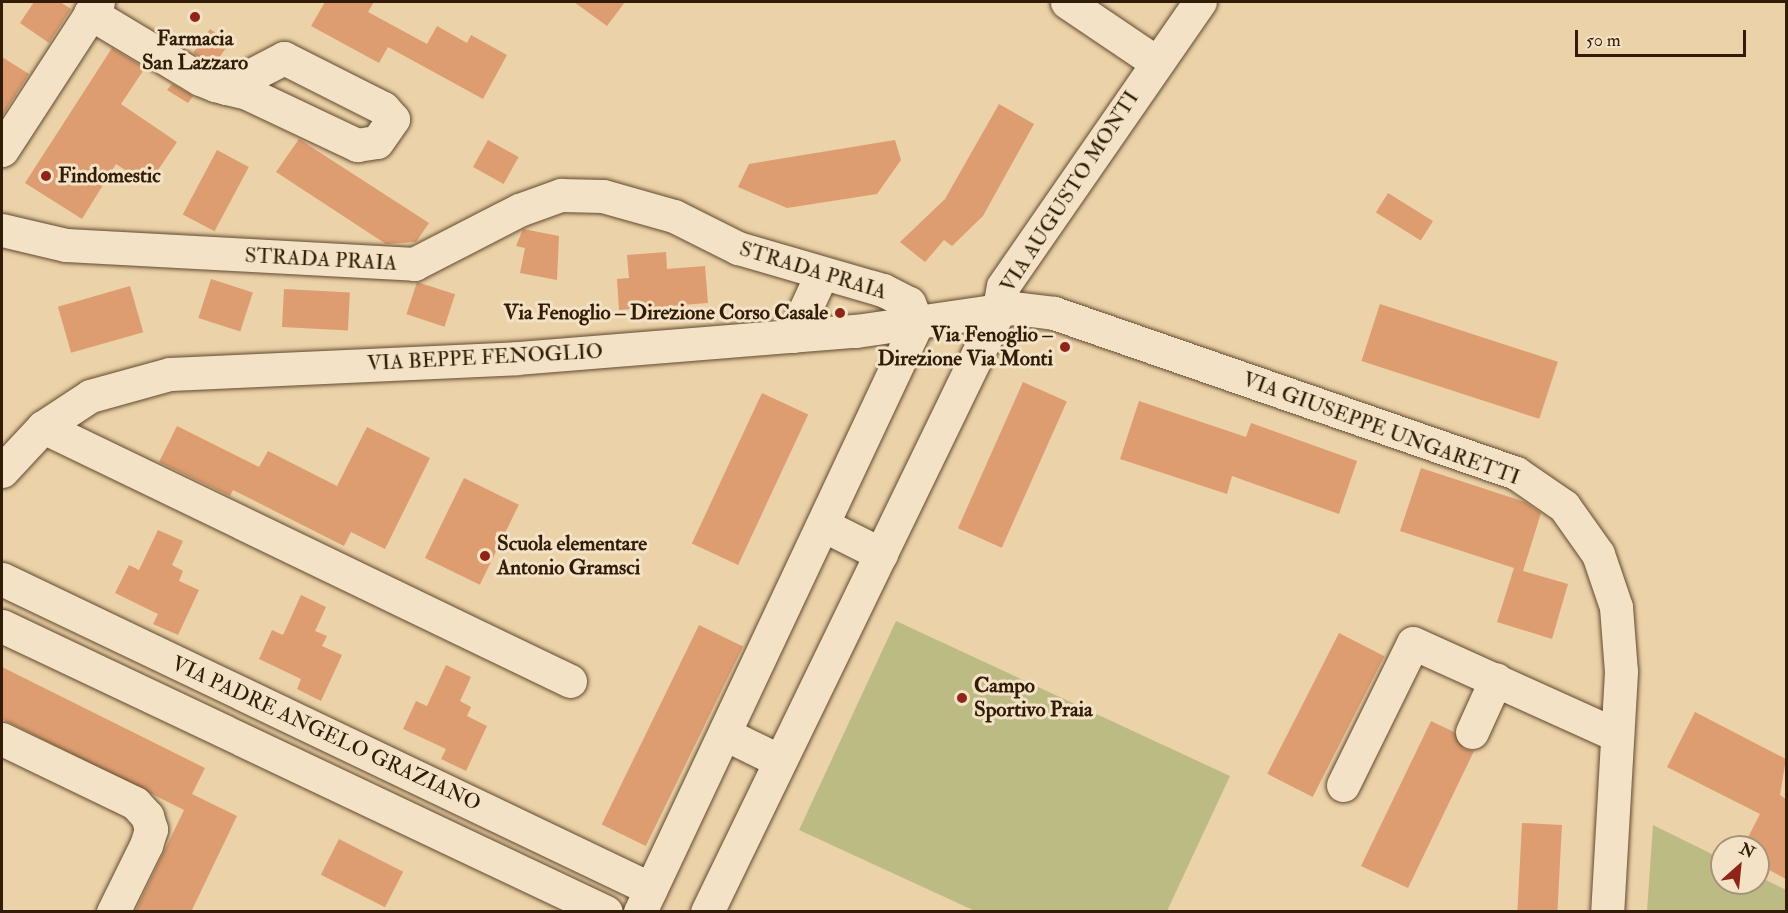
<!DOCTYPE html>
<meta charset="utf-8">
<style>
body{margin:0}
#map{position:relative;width:1788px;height:913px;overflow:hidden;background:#ecd2a8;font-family:"IM FELL Double Pica",serif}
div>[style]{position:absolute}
.green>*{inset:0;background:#bcbb84}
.building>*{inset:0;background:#dd9d70;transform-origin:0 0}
.roads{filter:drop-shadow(0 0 2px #614a2f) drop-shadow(0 0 2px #614a2f)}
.minor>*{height:33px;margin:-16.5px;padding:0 16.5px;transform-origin:16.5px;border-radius:16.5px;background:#f3e2c6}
.dots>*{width:16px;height:16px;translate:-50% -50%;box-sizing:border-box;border:3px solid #f3e2c6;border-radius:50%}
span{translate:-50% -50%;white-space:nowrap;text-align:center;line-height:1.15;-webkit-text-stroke:6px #f3e2c6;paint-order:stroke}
.poi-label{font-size:21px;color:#331c07;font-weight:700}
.left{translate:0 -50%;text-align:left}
.right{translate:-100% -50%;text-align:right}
.street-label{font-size:21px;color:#331c07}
.frame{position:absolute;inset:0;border:3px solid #331c07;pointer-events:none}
.north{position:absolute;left:1710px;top:835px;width:60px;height:60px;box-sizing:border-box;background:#f3e2c6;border:2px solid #a6937a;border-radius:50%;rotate:27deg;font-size:16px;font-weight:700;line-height:24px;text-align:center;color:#331c07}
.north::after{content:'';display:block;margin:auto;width:21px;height:27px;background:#8f2418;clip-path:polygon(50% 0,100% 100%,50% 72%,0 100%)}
.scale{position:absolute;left:1575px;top:30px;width:171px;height:27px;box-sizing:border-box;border:3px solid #331c07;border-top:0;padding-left:8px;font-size:18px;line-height:21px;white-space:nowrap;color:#331c07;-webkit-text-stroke:4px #f3e2c6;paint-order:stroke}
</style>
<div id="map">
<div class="green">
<div style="clip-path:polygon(896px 621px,1230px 776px,1167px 911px,975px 911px,799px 830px)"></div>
<div style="clip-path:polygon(1653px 825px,1722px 859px,1722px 883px,1758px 883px,1758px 876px,1786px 890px,1786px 911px,1647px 911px)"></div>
</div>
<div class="building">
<div style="clip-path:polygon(34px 2px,60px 2px,71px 9px,49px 43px,20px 23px)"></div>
<div style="clip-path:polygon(325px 2px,374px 2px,368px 12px,427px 44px,437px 26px,467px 43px,471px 35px,507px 55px,483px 99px,388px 47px,379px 63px,311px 26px)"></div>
<div style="clip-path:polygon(574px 2px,625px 2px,607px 26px)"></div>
<div style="left:210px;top:29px;width:24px;height:29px;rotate:35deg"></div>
<div style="clip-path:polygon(112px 48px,145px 68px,121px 104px,177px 142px,148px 185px,116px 164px,82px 219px,25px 183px)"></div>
<div style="clip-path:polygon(2px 57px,29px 74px,2px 116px)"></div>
<div style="clip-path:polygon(172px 84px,193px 96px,188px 103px,167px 90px)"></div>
<div style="clip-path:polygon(999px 104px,1034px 124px,983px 216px,952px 246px,944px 240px,925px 262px,900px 242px,945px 199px)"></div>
<div style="clip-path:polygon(299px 139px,429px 223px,416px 242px,386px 244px,276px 172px)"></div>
<div style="left:488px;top:140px;width:35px;height:31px;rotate:29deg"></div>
<div style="clip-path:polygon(895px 140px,901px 160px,877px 194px,787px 208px,738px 187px,749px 164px)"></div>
<div style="left:217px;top:150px;width:36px;height:73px;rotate:28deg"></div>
<div style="left:1388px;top:193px;width:53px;height:23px;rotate:32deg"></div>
<div style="clip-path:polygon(523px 229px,559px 236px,557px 280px,520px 273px,525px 248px,516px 246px)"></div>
<div style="clip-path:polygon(666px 252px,667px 269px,705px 266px,708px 303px,619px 310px,617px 279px,629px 278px,627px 255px)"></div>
<div style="left:211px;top:279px;width:44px;height:41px;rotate:18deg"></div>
<div style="left:417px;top:282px;width:40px;height:34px;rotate:18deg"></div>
<div style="left:130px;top:286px;width:48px;height:75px;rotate:74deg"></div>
<div style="left:284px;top:289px;width:66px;height:38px;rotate:3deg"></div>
<div style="left:1380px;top:304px;width:187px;height:60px;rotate:18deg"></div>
<div style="left:1023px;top:382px;width:48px;height:160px;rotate:24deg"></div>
<div style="left:762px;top:393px;width:51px;height:166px;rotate:25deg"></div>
<div style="clip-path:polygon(1139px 401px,1246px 437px,1251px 423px,1357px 461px,1339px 514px,1232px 476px,1227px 494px,1120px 459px)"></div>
<div style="clip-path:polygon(177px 426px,259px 467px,268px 451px,337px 486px,367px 427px,430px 458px,385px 549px,351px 532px,344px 546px,233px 490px,230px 496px,159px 462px)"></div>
<div style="clip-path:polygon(1421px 468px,1525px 502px,1541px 513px,1523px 571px,1568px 584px,1552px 639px,1497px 622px,1514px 568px,1400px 531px)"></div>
<div style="left:464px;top:478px;width:61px;height:89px;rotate:26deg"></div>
<div style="clip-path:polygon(158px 530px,183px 541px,172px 565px,183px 571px,179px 581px,199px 590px,178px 635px,153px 624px,158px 614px,115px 593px,129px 565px,139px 570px)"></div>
<div style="clip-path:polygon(301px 595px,326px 607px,315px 631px,327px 636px,322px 646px,342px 655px,321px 701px,297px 689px,301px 679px,259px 659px,272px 630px,283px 635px)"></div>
<div style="left:699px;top:625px;width:49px;height:222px;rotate:26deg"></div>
<div style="left:1339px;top:633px;width:51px;height:158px;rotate:27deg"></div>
<div style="clip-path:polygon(446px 665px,471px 677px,460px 701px,471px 707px,467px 716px,487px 726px,466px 771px,441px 759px,446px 749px,403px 729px,416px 701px,427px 706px)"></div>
<div style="clip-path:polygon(2px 667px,205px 768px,192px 794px,237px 816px,191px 912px,135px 912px,184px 810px,2px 719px)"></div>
<div style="clip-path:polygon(1695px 712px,1786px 759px,1780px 795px,1786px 799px,1786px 879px,1758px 864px,1758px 847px,1743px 847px,1760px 814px,1667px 767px)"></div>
<div style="clip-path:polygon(1431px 721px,1454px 732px,1464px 749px,1474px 751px,1408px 888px,1361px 866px)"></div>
<div style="left:1522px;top:823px;width:40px;height:89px;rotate:3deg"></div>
<div style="left:339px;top:839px;width:72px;height:40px;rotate:27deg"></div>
</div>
<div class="roads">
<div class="minor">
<div style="left:1067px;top:2px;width:107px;rotate:34deg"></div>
<div style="left:90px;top:13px;width:128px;rotate:31deg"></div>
<div style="left:200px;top:79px;width:16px;rotate:22deg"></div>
<div style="left:215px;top:85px;width:11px;rotate:15deg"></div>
<div style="left:226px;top:88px;width:22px;rotate:13deg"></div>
<div style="left:247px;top:93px;width:122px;rotate:25.3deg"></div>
<div style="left:357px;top:145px;width:20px;rotate:-9deg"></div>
<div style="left:377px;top:142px;width:28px;rotate:-55deg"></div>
<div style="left:393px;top:119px;width:15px;rotate:-132deg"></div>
<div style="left:383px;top:108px;width:111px;rotate:-153.2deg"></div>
<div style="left:284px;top:58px;width:65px;rotate:152.7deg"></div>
<div style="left:2px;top:150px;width:176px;rotate:-57deg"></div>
<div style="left:2px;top:230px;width:66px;rotate:13.2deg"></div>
<div style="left:66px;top:245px;width:349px;rotate:3.1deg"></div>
<div style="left:414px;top:264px;width:118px;rotate:-27.2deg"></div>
<div style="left:519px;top:210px;width:45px;rotate:-19.7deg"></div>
<div style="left:561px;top:195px;width:42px;rotate:1.4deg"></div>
<div style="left:603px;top:196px;width:74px;rotate:15.7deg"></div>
<div style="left:674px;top:216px;width:72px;rotate:26.6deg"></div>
<div style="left:738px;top:248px;width:151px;rotate:16.2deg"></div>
<div style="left:883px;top:290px;width:29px;rotate:27deg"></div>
<div style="left:909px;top:303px;width:22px;rotate:68deg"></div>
<div style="left:917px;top:323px;width:651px;rotate:115.19deg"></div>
<div style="left:793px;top:336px;width:69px;rotate:-65.3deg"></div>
<div style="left:43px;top:427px;width:585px;rotate:25.73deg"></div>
<div style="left:2px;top:471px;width:60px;rotate:-47deg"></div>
<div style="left:43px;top:427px;width:56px;rotate:-33.4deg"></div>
<div style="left:90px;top:396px;width:83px;rotate:-15.4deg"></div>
<div style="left:170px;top:374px;width:347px;rotate:-2.6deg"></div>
<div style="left:517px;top:358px;width:340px;rotate:-4.6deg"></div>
<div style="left:856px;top:331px;width:160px;rotate:-8.3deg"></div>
<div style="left:1014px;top:308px;width:40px;rotate:7.1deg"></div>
<div style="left:1054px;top:313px;width:489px;rotate:19.1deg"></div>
<div style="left:1516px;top:473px;width:58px;rotate:34.5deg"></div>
<div style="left:1564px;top:506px;width:59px;rotate:54.7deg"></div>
<div style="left:1598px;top:554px;width:56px;rotate:71.2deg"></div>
<div style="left:1616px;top:607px;width:65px;rotate:85.6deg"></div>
<div style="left:1621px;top:672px;width:240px;rotate:93.3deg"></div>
<div style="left:823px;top:525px;width:65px;rotate:26.6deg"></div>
<div style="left:2px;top:579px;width:719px;rotate:25.53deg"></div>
<div style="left:2px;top:626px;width:668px;rotate:25.34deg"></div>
<div style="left:1472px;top:732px;width:58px;rotate:-65.6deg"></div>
<div style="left:725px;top:734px;width:61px;rotate:26.1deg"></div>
<div style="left:2px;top:739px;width:148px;rotate:25.7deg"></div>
<div style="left:135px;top:803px;width:18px;rotate:47deg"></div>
<div style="left:147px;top:816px;width:14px;rotate:73deg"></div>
<div style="left:151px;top:829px;width:17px;rotate:107deg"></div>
<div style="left:146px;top:845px;width:75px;rotate:116.2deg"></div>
<div style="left:1343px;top:785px;width:158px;rotate:-63.8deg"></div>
<div style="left:1413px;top:643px;width:224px;rotate:24.3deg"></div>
<div style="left:707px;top:912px;width:667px;rotate:-64.13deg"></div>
<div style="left:998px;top:312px;width:26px;rotate:-79deg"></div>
<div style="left:1003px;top:286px;width:346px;rotate:-55.3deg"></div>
</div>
</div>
<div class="dots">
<div style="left:195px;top:17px;background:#8f2418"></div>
<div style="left:46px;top:176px;background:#8f2418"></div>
<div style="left:840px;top:313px;background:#8f2418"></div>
<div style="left:1065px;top:347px;background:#8f2418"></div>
<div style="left:485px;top:556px;background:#8f2418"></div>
<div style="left:962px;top:698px;background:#8f2418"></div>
</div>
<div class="poi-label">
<span style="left:195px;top:51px">Farmacia<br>San Lazzaro</span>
<span class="left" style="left:58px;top:176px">Findomestic</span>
<span class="right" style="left:828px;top:313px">Via Fenoglio – Direzione Corso Casale</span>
<span class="right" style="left:1053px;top:347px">Via Fenoglio –<br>Direzione Via Monti</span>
<span class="left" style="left:497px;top:556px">Scuola elementare<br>Antonio Gramsci</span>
<span class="left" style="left:974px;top:698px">Campo<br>Sportivo Praia</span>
</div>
<div class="street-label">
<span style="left:1070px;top:192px;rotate:-57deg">VIA AUGUSTO MONTI</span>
<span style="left:321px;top:260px;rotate:3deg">STRADA PRAIA</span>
<span style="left:813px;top:271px;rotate:17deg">STRADA PRAIA</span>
<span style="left:485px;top:358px;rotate:-3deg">VIA BEPPE FENOGLIO</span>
<span style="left:1381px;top:429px;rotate:20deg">VIA GIUSEPPE UNGARETTI</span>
<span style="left:326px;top:734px;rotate:25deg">VIA PADRE ANGELO GRAZIANO</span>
</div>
<div class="frame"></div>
<div class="north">N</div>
<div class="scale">50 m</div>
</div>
